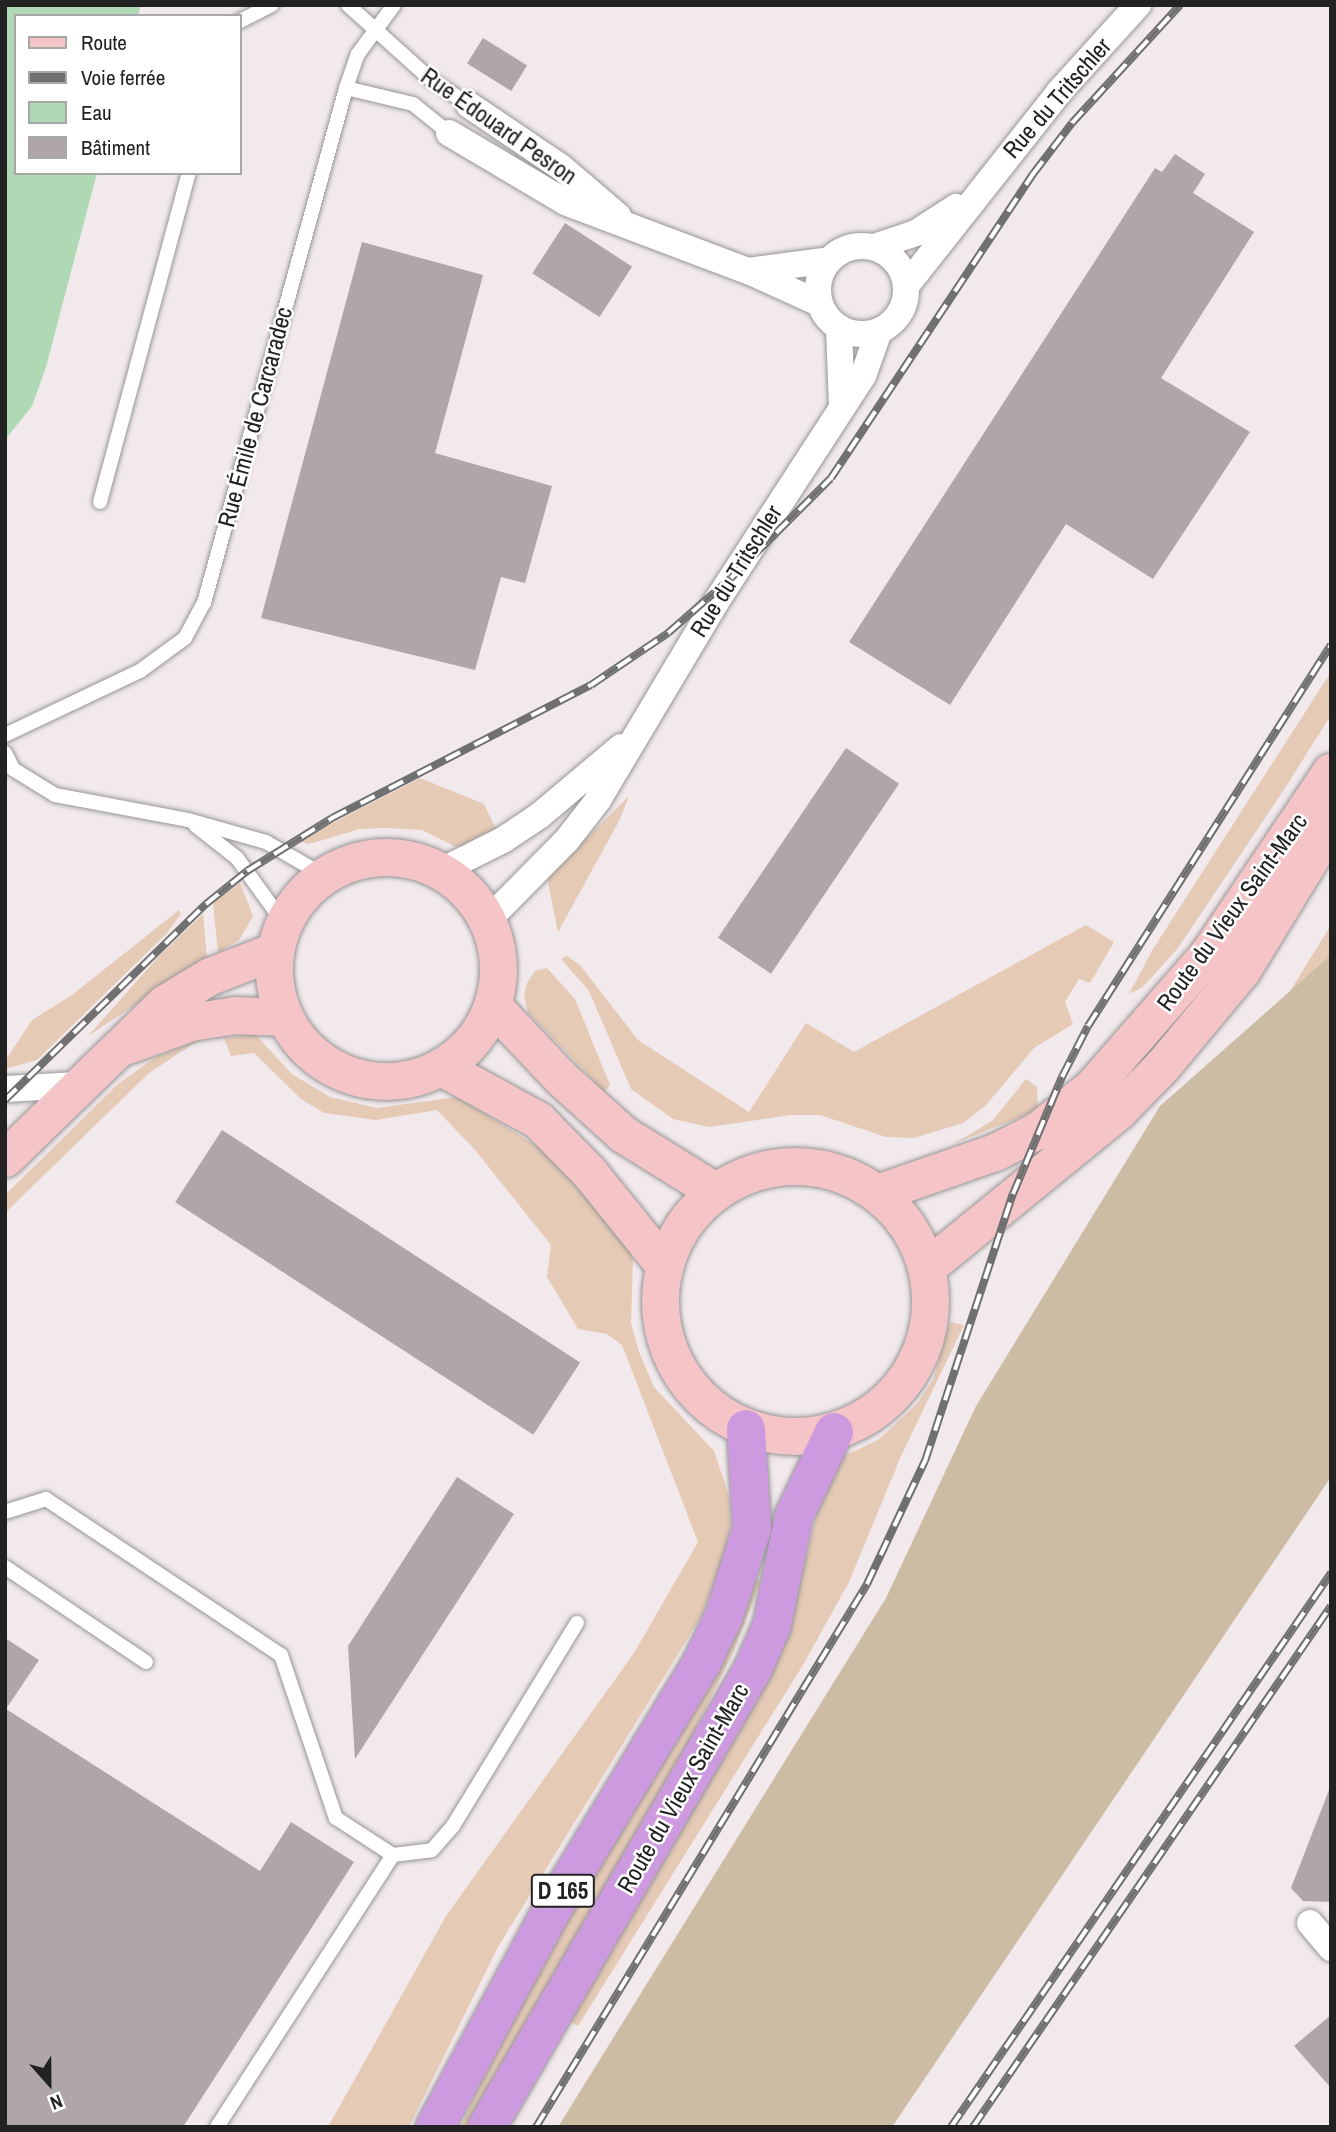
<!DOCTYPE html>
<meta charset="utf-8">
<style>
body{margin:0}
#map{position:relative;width:1336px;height:2132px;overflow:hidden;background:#f1e9ec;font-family:"Archivo Narrow",sans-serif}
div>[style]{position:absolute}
.grass>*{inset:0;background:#e5cab5}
.forest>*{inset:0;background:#cbbca3}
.water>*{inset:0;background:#afd9b5}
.building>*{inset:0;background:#afa5ab;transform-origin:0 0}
.roads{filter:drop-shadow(0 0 2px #969696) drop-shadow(0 0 2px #969696)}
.lane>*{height:14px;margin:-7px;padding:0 7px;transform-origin:7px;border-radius:7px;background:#fff}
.street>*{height:26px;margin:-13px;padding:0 13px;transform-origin:13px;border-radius:13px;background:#fff}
.street>.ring{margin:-13px;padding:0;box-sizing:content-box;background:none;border:26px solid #fff;border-radius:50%}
.secondary>*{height:37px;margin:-18.5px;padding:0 18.5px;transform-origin:18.5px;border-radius:18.5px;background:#f4c4c6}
.secondary>.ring{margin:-18.5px;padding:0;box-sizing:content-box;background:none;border:37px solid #f4c4c6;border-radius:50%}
.highway>*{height:38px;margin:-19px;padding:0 19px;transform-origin:19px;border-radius:19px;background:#cd9adf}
.rail>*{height:8px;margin-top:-4px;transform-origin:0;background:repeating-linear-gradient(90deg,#fff 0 16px,#707070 0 32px);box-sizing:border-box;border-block:2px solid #707070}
span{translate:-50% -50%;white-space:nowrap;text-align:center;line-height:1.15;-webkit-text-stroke:5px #fff;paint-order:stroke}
.shield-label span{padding:2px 5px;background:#fff;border:2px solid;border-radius:5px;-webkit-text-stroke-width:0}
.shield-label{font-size:23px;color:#222;font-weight:700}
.street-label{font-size:24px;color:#222}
.frame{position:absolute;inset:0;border:7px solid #222;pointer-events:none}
.legend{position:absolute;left:14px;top:14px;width:228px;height:161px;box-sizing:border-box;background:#fff;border:2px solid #a7a7a7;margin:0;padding:9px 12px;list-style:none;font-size:21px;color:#222}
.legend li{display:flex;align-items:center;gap:14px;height:35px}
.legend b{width:35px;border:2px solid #a7a7a7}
.north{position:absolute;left:14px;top:2048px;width:70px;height:70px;-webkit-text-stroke:5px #fff;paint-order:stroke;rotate:159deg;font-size:19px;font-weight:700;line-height:28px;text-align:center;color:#222}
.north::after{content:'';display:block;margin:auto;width:24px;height:32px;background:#222;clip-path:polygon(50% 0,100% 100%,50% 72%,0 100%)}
</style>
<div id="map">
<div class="grass">
<div style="clip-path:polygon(1331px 672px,1331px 715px,1287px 785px,1178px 948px,1143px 987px,1129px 994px,1153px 949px)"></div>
<div style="clip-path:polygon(420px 778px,484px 804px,496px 829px,473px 844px,456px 847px,422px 830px,385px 828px,360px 829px,309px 844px,298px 841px)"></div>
<div style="clip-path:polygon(629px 796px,619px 821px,558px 932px,547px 877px)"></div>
<div style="clip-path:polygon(240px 883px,253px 916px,239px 940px,218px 953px,213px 902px)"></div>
<div style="clip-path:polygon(179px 910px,181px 914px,166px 934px,37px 1060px,5px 1069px,5px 1061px,32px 1020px,72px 995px)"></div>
<div style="clip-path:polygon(203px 914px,207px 958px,88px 1036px,161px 954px)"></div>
<div style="clip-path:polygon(1086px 925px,1114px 942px,1090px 983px,1079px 979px,1065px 1002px,1073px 1024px,1034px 1048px,986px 1105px,963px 1123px,914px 1138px,886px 1137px,820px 1115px,791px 1115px,709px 1127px,673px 1119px,631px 1089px,589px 991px,561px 959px,567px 956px,580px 965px,638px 1040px,749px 1112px,806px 1023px,854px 1052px)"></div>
<div style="clip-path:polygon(1331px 925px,1331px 955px,1287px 996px)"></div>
<div style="clip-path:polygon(547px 968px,575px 999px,610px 1085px,605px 1092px,528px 1013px,524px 995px,527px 983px,535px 971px)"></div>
<div style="clip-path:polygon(255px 1034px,292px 1074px,330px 1097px,377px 1108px,457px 1097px,544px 1150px,620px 1234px,633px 1259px,631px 1323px,639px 1352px,654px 1387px,714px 1451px,729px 1496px,731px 1523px,725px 1554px,702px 1615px,498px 1947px,409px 2127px,328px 2127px,446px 1916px,634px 1653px,698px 1542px,622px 1345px,607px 1334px,578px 1329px,547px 1277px,551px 1245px,475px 1150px,437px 1110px,376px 1120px,324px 1113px,301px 1099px,254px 1053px,231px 1056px,224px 1038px)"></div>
<div style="clip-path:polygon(199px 1040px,149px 1073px,5px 1213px,5px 1195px,118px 1084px,156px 1057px)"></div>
<div style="clip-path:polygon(1026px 1079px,1037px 1087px,1038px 1110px,953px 1144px,992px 1121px)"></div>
<div style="clip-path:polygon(950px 1322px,964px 1325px,901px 1456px,849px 1582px,803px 1665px,578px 2026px,568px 2021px,799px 1587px,821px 1496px,842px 1457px,878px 1440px,917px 1404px,933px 1380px)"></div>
<div style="clip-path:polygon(754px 1580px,761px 1581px,733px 1653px,675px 1769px,469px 2127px,460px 2127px,513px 2015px)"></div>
</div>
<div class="forest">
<div style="clip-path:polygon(1331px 955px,1331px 1477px,892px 2127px,558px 2127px,886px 1598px,976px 1406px,1160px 1106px)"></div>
</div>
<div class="water">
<div style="clip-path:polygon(5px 5px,141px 5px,138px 16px,16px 16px,16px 173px,97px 173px,46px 367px,32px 406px,5px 440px)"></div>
</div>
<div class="building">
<div style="left:483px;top:38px;width:52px;height:30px;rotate:32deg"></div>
<div style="clip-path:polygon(1175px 154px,1205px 174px,1193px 193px,1254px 232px,1161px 378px,1250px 432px,1153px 579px,1066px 524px,950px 705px,849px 642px,1155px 168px,1162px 172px)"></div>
<div style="left:565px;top:223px;width:80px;height:60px;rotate:33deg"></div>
<div style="clip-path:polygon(362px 242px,483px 275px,435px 453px,552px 486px,525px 583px,501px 577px,475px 670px,261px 618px)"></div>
<div style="left:846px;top:748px;width:64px;height:229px;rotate:34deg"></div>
<div style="left:222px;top:1130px;width:427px;height:86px;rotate:33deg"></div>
<div style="clip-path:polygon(457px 1477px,514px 1514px,355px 1759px,348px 1646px)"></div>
<div style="clip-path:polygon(5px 1638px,39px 1660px,6px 1709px,260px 1871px,291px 1822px,354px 1862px,183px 2127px,5px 2127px)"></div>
<div style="clip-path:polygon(1329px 1790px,1331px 1902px,1303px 1901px,1291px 1888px)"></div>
<div style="clip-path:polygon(1331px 2015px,1331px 2088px,1294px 2046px)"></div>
</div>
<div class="roads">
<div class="lane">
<div style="left:348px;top:5px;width:109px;rotate:42deg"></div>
<div style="left:429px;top:78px;width:48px;rotate:34deg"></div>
<div style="left:240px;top:21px;width:36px;rotate:-27deg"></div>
<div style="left:346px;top:88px;width:69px;rotate:13.4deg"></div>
<div style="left:413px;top:104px;width:46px;rotate:38.9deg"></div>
<div style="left:100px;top:502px;width:341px;rotate:-74.9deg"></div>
<div style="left:5px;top:735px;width:149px;rotate:-25.4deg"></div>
<div style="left:140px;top:671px;width:56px;rotate:-36.3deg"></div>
<div style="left:185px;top:638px;width:40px;rotate:-62deg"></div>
<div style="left:204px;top:603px;width:534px;rotate:-74.58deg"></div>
<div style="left:346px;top:88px;width:36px;rotate:-71deg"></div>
<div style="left:358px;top:54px;width:61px;rotate:-53.7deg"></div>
<div style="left:5px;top:753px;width:18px;rotate:63deg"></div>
<div style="left:13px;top:769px;width:49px;rotate:31.8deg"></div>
<div style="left:55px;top:795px;width:135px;rotate:10.6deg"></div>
<div style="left:188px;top:820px;width:81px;rotate:15.8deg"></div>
<div style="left:266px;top:842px;width:66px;rotate:30.1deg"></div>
<div style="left:195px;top:825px;width:53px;rotate:38.2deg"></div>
<div style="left:237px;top:858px;width:79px;rotate:54.3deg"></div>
<div style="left:5px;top:1512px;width:43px;rotate:-17.6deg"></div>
<div style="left:46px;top:1499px;width:282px;rotate:33.6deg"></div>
<div style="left:281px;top:1655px;width:172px;rotate:71.4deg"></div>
<div style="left:336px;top:1818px;width:68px;rotate:33deg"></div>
<div style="left:393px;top:1855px;width:39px;rotate:-7deg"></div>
<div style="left:432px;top:1850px;width:32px;rotate:-49deg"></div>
<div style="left:453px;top:1826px;width:238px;rotate:-58.6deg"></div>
<div style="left:5px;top:1567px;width:170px;rotate:34deg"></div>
<div style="left:217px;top:2127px;width:324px;rotate:-57.1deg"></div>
</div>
<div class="street">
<div style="left:469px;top:105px;width:112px;rotate:34.1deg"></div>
<div style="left:562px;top:168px;width:74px;rotate:40.6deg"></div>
<div style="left:449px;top:133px;width:135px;rotate:30.7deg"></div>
<div style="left:565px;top:202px;width:196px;rotate:20.7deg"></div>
<div style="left:748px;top:271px;width:78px;rotate:24.3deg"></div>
<div class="ring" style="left:818px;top:246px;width:62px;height:62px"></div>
<div style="left:874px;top:247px;width:44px;rotate:-18.4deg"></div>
<div style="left:916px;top:233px;width:48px;rotate:-33deg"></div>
<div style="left:748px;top:271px;width:82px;rotate:-7.7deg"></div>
<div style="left:906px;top:286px;width:247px;rotate:-51.7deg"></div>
<div style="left:1059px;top:92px;width:118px;rotate:-47.8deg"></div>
<div style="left:839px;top:328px;width:78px;rotate:87.8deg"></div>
<div style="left:441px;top:871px;width:69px;rotate:-26.6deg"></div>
<div style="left:503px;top:840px;width:43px;rotate:-33.7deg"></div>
<div style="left:539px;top:816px;width:107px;rotate:-40.1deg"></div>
<div style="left:488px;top:920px;width:112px;rotate:-45.4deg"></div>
<div style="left:567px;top:840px;width:51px;rotate:-52.2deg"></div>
<div style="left:598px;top:800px;width:230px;rotate:-59.2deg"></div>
<div style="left:716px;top:602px;width:270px;rotate:-57deg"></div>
<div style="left:863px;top:376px;width:48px;rotate:-70.4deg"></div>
<div style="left:5px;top:1089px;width:73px;rotate:-3.1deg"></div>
<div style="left:1310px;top:1923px;width:33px;rotate:50deg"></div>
</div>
<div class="secondary">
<div class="ring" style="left:274px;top:857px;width:187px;height:187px"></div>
<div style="left:492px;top:1005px;width:100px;rotate:46.6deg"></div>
<div style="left:561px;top:1078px;width:84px;rotate:42.1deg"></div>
<div style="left:623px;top:1134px;width:108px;rotate:31.8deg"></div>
<div style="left:128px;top:1045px;width:67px;rotate:-20.1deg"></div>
<div style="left:191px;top:1022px;width:45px;rotate:-9deg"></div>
<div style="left:235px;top:1015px;width:48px;rotate:2.4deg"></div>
<div style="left:441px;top:1067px;width:111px;rotate:28.7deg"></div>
<div style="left:538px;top:1120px;width:73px;rotate:45.6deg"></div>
<div style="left:589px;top:1172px;width:118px;rotate:51.2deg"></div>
<div style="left:5px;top:1158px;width:223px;rotate:-44.1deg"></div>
<div style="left:165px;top:1003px;width:52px;rotate:-31deg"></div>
<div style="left:210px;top:976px;width:69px;rotate:-21.3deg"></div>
<div class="ring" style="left:660px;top:1166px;width:233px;height:233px"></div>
<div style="left:877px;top:1193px;width:125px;rotate:-19.2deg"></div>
<div style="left:995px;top:1152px;width:48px;rotate:-27.1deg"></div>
<div style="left:1038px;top:1130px;width:69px;rotate:-38.5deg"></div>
<div style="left:1092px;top:1087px;width:176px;rotate:-48.9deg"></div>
<div style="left:1208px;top:954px;width:220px;rotate:-56.1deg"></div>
<div style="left:927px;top:1267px;width:247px;rotate:-39.2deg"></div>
<div style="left:1118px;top:1111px;width:64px;rotate:-45.6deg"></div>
<div style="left:1163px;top:1065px;width:124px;rotate:-50.3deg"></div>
<div style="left:1242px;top:970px;width:171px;rotate:-58.6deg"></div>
</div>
<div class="highway">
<div style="left:435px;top:2127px;width:241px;rotate:-61.7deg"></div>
<div style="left:549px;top:1915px;width:296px;rotate:-58.8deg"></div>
<div style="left:702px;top:1662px;width:51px;rotate:-64.4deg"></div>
<div style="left:724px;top:1616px;width:92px;rotate:-72.3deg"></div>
<div style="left:752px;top:1528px;width:99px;rotate:-93.5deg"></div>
<div style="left:487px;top:2127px;width:530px;rotate:-59.85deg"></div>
<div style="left:753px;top:1669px;width:48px;rotate:-66.6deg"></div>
<div style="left:772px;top:1625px;width:111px;rotate:-78.6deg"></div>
<div style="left:794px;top:1516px;width:93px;rotate:-64.5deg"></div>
</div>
</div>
<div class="rail">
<div style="left:5px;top:1100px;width:281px;rotate:-44.3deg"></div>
<div style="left:206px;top:904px;width:53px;rotate:-38.8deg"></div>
<div style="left:247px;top:871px;width:100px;rotate:-31.9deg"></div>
<div style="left:332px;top:818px;width:291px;rotate:-27.2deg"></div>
<div style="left:591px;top:685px;width:93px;rotate:-34deg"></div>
<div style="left:668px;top:633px;width:84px;rotate:-41.1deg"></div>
<div style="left:731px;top:578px;width:141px;rotate:-45deg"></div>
<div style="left:831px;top:478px;width:365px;rotate:-56.4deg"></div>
<div style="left:1033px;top:174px;width:64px;rotate:-52.6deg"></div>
<div style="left:1072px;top:123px;width:160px;rotate:-47.5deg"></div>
<div style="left:536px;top:2127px;width:636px;rotate:-58.63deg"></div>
<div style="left:867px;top:1584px;width:136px;rotate:-64.8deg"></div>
<div style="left:925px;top:1461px;width:281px;rotate:-71.8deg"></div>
<div style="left:1013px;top:1194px;width:127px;rotate:-67.3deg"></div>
<div style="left:1062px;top:1077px;width:57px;rotate:-63deg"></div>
<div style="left:1088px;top:1026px;width:452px;rotate:-57.5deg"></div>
<div style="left:951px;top:2127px;width:672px;rotate:-55.55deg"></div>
<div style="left:973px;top:2127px;width:632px;rotate:-55.51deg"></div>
</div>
<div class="shield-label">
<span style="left:563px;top:1891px">D 165</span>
</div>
<div class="street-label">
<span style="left:1057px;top:98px;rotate:-49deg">Rue du Tritschler</span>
<span style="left:499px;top:126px;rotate:35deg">Rue Édouard Pesron</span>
<span style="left:255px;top:417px;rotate:-75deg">Rue Émile de Carcaradec</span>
<span style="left:736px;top:571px;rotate:-58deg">Rue du Tritschler</span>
<span style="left:1232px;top:912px;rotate:-54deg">Route du Vieux Saint-Marc</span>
<span style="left:683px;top:1788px;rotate:-60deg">Route du Vieux Saint-Marc</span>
</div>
<div class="frame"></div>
<ul class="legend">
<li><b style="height:9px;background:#f4c4c6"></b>Route</li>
<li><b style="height:9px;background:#707070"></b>Voie ferrée</li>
<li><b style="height:19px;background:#afd9b5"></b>Eau</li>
<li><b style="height:19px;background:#afa5ab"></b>Bâtiment</li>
</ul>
<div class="north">N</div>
</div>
